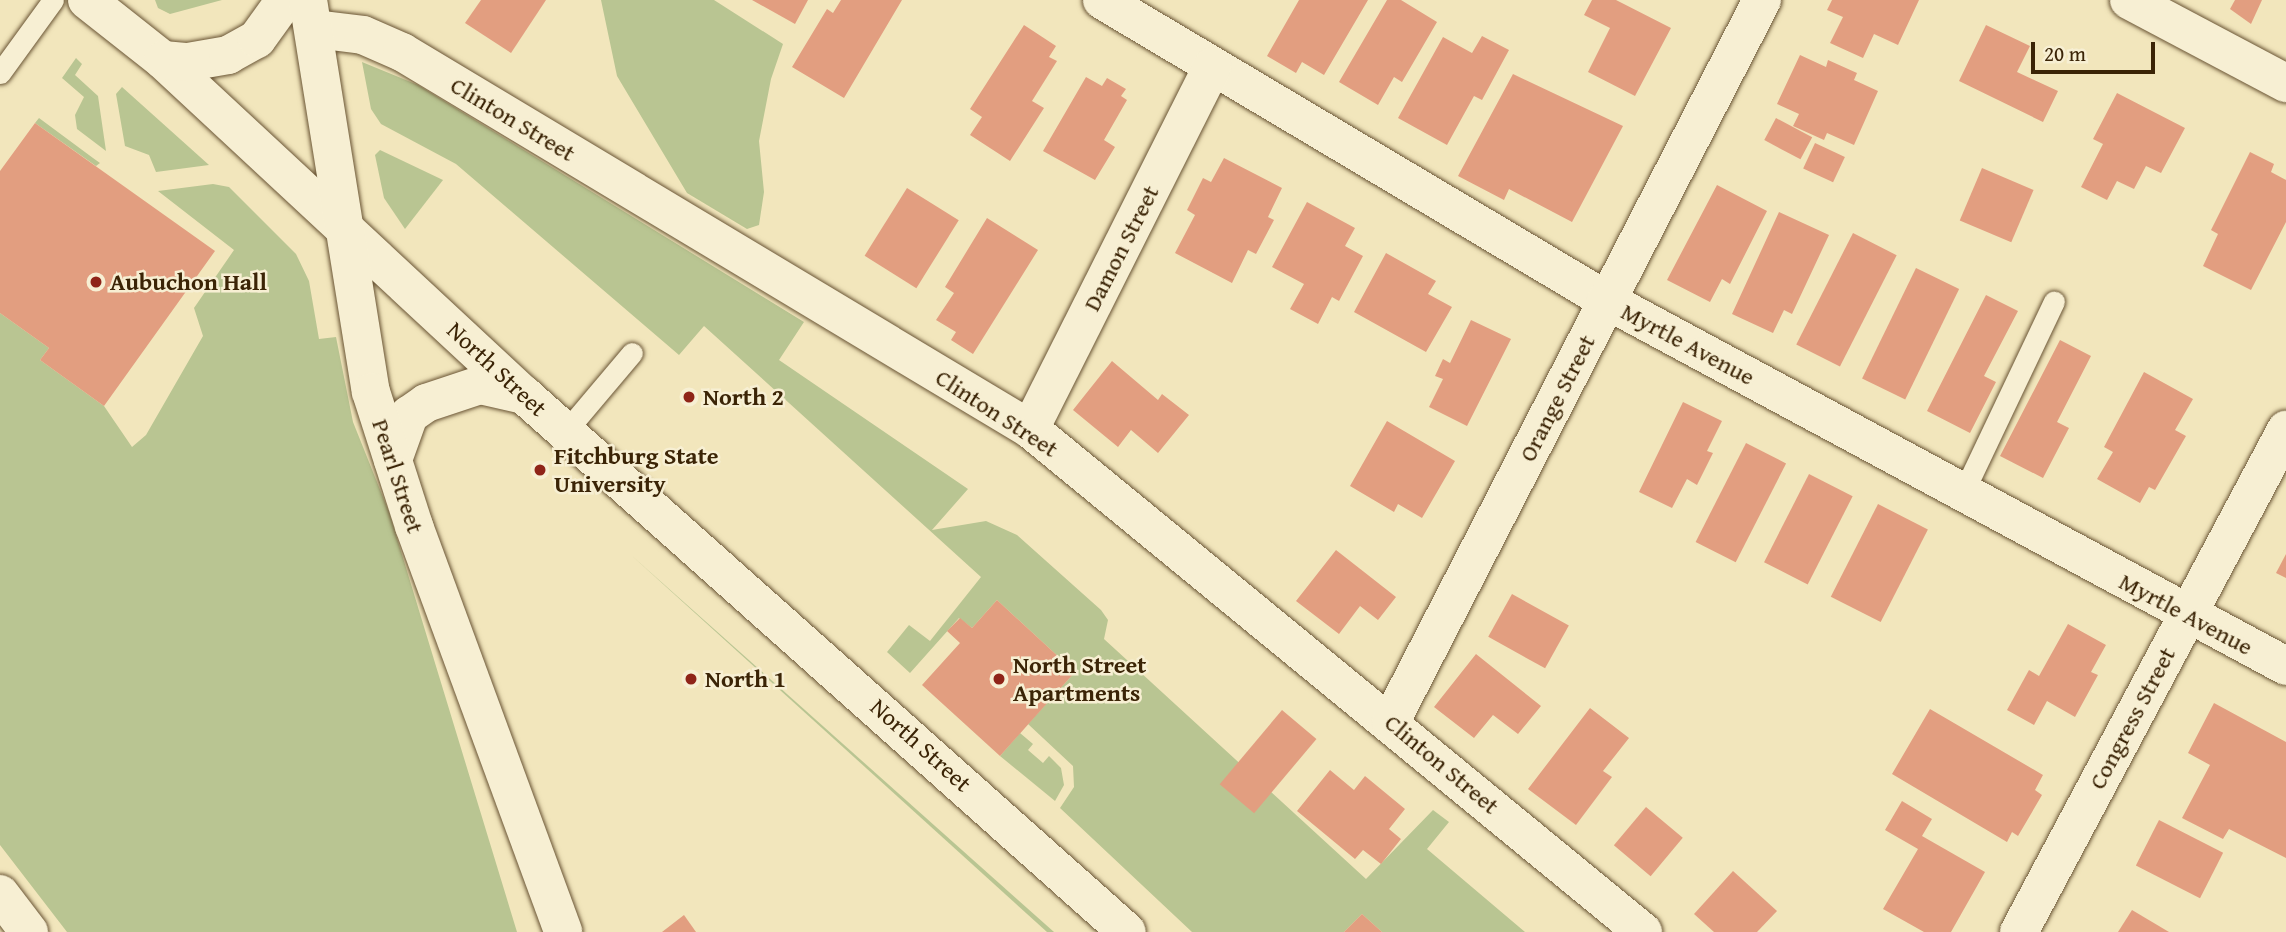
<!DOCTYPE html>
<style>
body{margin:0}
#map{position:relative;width:2286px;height:932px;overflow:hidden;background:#f2e6bc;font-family:"Gentium Book Plus",serif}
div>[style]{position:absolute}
.green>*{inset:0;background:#b9c592}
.building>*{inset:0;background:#e29e80;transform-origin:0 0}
.roads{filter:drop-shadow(0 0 2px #695434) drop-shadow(0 0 2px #695434)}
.service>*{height:21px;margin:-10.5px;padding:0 10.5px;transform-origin:10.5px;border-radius:10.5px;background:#f7efd3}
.minor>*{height:38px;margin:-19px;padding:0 19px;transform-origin:19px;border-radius:19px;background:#f7efd3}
.tertiary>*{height:38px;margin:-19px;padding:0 19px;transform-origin:19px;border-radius:19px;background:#f7efd3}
.secondary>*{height:38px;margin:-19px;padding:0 19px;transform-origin:19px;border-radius:19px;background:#f7efd3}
.dots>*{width:19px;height:19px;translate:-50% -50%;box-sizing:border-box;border:4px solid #f7efd3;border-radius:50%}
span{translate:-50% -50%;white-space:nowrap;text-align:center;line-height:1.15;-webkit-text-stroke:5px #f7efd3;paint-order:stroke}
.street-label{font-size:24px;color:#3b2406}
.poi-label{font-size:24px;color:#3b2406;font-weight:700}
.left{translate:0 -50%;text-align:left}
.scale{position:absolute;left:2031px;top:42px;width:124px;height:32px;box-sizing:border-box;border:4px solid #3b2406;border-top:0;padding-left:9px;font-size:21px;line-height:24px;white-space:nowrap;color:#3b2406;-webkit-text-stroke:5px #f7efd3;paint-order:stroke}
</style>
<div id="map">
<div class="green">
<div style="clip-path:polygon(155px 0,222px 0,170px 14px,158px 8px)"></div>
<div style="clip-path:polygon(601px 0,714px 0,783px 44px,771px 79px,759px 141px,764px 192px,759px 225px,747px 229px,687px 193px,617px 76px)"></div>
<div style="clip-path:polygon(76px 58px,82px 64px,75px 75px,98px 96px,106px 151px,77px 129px,75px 115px,84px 97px,62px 78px)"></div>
<div style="clip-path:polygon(362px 62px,418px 85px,804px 322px,779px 360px,968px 489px,932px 530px,986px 521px,1017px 535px,1101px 610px,1108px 620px,1104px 639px,1366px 879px,1433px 810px,1449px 822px,1427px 849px,1525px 932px,1382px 932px,1362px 914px,1344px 932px,1192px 932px,1060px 808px,1074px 787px,1073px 766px,1028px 724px,1075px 672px,997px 600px,972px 628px,959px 618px,910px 673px,887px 652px,909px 625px,930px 641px,981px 577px,704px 326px,679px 355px,456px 164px,381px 124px,371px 109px)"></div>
<div style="clip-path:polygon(122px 87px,209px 165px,156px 172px,149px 155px,125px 146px,116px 94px)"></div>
<div style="clip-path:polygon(39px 118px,93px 158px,100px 163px,96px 166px,35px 123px)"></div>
<div style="clip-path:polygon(380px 150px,443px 180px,405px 229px,384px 198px,375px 155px)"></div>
<div style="clip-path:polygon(213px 184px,229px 187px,296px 254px,309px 281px,319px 339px,336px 337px,353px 422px,389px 512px,517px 932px,67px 932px,0 845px,0 313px,49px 348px,40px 360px,104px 406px,132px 447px,146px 435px,203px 336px,194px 308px,234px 250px,158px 191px)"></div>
<div style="clip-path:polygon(631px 555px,1054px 932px,1047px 932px)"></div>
<div style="clip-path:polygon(1020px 733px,1033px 744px,1028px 750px,1043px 763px,1049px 756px,1061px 768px,1064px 785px,1055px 801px,1000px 756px)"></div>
</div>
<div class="building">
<div style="clip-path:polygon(481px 0,546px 0,511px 53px,465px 23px)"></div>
<div style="clip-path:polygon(752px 0,808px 0,795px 24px)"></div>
<div style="clip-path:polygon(841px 0,902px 0,844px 98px,792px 67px,827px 9px,833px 13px)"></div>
<div style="clip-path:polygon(1299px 0,1368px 0,1324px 75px,1302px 62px,1296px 73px,1267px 56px)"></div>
<div style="clip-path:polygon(1387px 0,1401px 0,1437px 22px,1402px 82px,1394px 77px,1378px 105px,1339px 82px)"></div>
<div style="clip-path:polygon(1592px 0,1616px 0,1671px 28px,1635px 96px,1588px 72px,1610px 28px,1584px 15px)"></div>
<div style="clip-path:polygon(1832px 0,1919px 0,1898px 45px,1874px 34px,1863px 58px,1830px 43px,1843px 17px,1827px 10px)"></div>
<div style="clip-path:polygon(2235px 0,2262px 0,2251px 24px,2230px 9px)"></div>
<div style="clip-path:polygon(1024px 25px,1056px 46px,1049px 57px,1057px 61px,1032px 101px,1044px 108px,1010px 161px,970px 135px,982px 117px,970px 109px)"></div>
<div style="clip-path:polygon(1986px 25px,2030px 46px,2017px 72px,2058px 91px,2043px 122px,1959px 81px)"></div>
<div style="clip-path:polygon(1482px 36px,1509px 50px,1482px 100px,1474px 96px,1447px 145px,1398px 118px,1443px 37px,1472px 53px)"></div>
<div style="clip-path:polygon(1800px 55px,1826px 67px,1828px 60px,1857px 73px,1854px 80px,1878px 91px,1854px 145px,1827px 133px,1824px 140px,1793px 126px,1799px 114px,1777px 104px)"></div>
<div style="clip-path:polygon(1513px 74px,1623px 126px,1572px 222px,1509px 189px,1504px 200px,1458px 176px)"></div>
<div style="clip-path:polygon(1086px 77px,1102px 86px,1107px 78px,1126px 89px,1121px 96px,1127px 100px,1104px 140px,1115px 147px,1095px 180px,1043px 151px)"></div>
<div style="clip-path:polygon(2117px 93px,2185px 128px,2161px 173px,2146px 166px,2134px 189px,2117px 181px,2107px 200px,2081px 187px,2103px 144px,2093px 139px)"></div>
<div style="left:1776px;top:118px;width:41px;height:25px;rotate:28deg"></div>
<div style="clip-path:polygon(35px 123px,215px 251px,104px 406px,40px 360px,49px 348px,0 313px,0 171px)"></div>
<div style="left:1815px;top:143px;width:33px;height:28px;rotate:25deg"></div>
<div style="clip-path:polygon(2250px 152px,2274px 164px,2271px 172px,2286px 180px,2286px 222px,2251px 290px,2203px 266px,2218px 234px,2211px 230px)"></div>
<div style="clip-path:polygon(1224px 158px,1282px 188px,1268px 217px,1274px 220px,1256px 254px,1248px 250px,1232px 283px,1175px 253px,1195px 215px,1187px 210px,1203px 178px,1211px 182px)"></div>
<div style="left:1982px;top:168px;width:56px;height:57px;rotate:23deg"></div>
<div style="clip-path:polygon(1717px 185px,1767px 211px,1730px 284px,1722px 279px,1710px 302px,1667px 280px)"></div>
<div style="left:907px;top:188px;width:61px;height:80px;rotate:32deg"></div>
<div style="clip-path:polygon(1307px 202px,1355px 228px,1345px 246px,1363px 256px,1339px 301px,1332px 297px,1318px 324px,1290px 309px,1304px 284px,1272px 267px)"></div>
<div style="clip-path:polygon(1779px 212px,1829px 235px,1792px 314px,1784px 310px,1773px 333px,1732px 314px)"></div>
<div style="clip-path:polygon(987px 218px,1038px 250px,973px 354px,951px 340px,956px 332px,936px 320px,954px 293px,945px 287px)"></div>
<div style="left:1853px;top:233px;width:49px;height:125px;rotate:27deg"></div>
<div style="clip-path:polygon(1386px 253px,1436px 281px,1428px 294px,1452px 307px,1426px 352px,1354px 312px)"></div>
<div style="left:1916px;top:268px;width:48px;height:123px;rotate:26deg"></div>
<div style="clip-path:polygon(1986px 295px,2018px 311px,1984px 376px,1996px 382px,1970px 433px,1927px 411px)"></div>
<div style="clip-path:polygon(1471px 320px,1511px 339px,1467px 426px,1429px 407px,1443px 379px,1435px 376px,1443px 359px,1450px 363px)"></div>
<div style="clip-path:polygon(2060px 340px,2091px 356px,2057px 422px,2069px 428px,2043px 478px,2000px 456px)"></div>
<div style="clip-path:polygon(1112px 361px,1158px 400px,1162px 394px,1189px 415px,1158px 453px,1131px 430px,1118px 447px,1073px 410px)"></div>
<div style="clip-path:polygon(2144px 372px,2193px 399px,2175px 430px,2186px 436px,2155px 490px,2149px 487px,2140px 503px,2097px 479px,2113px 452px,2104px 447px)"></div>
<div style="clip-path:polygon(1683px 402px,1722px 421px,1707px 451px,1713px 453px,1697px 485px,1687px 479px,1672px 508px,1639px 492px)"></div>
<div style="clip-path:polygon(1387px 421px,1455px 461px,1422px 518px,1398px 504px,1394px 512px,1350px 486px)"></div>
<div style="left:1746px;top:443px;width:45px;height:111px;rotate:27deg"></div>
<div style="left:1809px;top:474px;width:49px;height:99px;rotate:27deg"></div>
<div style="left:1878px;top:504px;width:56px;height:104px;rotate:27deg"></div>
<div style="clip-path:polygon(1336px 550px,1396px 597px,1378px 620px,1360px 606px,1339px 634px,1296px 601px)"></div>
<div style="clip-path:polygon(2286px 554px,2286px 578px,2276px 573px)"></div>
<div style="left:1512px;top:594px;width:65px;height:49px;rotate:29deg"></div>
<div style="clip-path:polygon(997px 600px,1075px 672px,1000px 756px,922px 685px,960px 643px,947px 631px,960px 618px,972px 628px)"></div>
<div style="clip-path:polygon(2068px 624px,2106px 645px,2091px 672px,2098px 675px,2075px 717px,2047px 701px,2034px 725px,2007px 710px,2029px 670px,2039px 676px)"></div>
<div style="clip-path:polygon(1476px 654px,1541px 706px,1518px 734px,1493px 715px,1474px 738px,1434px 707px)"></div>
<div style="clip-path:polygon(2214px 703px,2286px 742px,2286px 858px,2229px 829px,2223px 839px,2182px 818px,2210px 765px,2188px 753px)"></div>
<div style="clip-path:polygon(1590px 708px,1629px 738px,1603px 771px,1612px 777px,1576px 825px,1528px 789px)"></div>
<div style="clip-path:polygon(1930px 709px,2043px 775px,2035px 790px,2042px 795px,2018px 836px,2012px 832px,2007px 842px,1892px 774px)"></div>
<div style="left:1282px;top:710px;width:45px;height:97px;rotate:40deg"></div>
<div style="clip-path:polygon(1330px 770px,1354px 790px,1365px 776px,1405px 809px,1389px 829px,1401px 839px,1381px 864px,1363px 850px,1355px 859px,1297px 811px)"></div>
<div style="clip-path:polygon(1902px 801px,1932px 819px,1922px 836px,1985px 872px,1951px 932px,1924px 932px,1883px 909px,1918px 849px,1885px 830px)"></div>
<div style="left:1646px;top:807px;width:48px;height:50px;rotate:40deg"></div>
<div style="left:2159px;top:820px;width:72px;height:51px;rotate:27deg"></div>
<div style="clip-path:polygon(1733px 871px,1777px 911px,1757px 932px,1714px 932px,1694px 914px)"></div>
<div style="clip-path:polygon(2132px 910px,2169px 932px,2118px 932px)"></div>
<div style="clip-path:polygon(1362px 914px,1382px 932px,1344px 932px)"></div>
<div style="clip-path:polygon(684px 915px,696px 932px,662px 932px)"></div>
</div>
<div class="roads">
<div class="service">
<div style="left:0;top:73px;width:90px;rotate:-54deg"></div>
<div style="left:566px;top:431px;width:102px;rotate:-49.8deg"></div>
<div style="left:1963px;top:493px;width:212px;rotate:-64.6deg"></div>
</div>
<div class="minor">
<div style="left:1102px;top:0;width:587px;rotate:30.76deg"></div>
<div style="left:1606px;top:300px;width:772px;rotate:28.29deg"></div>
<div style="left:2129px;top:0;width:178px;rotate:27.9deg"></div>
<div style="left:315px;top:29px;width:48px;rotate:7.1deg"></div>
<div style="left:363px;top:35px;width:43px;rotate:23.6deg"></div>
<div style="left:402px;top:52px;width:732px;rotate:30.98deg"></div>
<div style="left:1030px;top:429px;width:793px;rotate:39.37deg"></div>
<div style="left:1030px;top:429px;width:405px;rotate:-63.3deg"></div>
<div style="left:1391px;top:721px;width:811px;rotate:-62.77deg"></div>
<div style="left:0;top:894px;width:48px;rotate:52.7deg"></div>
<div style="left:2019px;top:932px;width:569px;rotate:-61.99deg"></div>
</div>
<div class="tertiary">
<div style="left:87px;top:0;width:97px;rotate:38.3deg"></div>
<div style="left:163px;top:60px;width:492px;rotate:42.9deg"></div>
<div style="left:524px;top:395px;width:807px;rotate:41.69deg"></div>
<div style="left:163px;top:60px;width:25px;rotate:5deg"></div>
<div style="left:188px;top:62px;width:41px;rotate:-9.9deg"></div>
<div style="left:228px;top:55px;width:33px;rotate:-29deg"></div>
<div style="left:257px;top:39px;width:48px;rotate:-54.3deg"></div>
<div style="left:393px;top:460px;width:48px;rotate:-70.4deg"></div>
<div style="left:409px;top:415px;width:21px;rotate:-35deg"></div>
<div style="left:426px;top:403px;width:57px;rotate:-18.4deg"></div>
<div style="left:480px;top:385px;width:45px;rotate:12.8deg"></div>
</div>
<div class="secondary">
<div style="left:308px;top:0;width:397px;rotate:80.9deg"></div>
<div style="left:371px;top:392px;width:141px;rotate:72.2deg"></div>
<div style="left:414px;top:526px;width:432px;rotate:69.8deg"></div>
</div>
</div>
<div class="dots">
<div style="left:96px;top:282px;background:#8f2418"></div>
<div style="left:689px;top:397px;background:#8f2418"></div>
<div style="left:540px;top:470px;background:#8f2418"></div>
<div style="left:691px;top:679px;background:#8f2418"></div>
<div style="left:999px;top:679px;background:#8f2418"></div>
</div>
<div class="street-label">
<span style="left:513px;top:119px;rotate:31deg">Clinton Street</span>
<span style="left:1121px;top:248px;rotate:-63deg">Damon Street</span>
<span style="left:1688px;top:344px;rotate:28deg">Myrtle Avenue</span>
<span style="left:497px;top:369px;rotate:43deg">North Street</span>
<span style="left:1557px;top:398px;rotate:-63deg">Orange Street</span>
<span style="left:997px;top:413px;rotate:33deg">Clinton Street</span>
<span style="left:398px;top:476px;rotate:72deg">Pearl Street</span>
<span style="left:2186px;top:614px;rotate:28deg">Myrtle Avenue</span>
<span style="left:2132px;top:718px;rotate:-62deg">Congress Street</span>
<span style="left:921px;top:745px;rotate:42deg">North Street</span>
<span style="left:1442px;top:764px;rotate:40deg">Clinton Street</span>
</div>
<div class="poi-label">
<span class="left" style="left:110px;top:282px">Aubuchon Hall</span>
<span class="left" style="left:703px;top:397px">North 2</span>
<span class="left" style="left:554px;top:470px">Fitchburg State<br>University</span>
<span class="left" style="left:1013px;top:679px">North Street<br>Apartments</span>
<span class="left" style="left:705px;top:679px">North 1</span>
</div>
<div class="scale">20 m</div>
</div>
